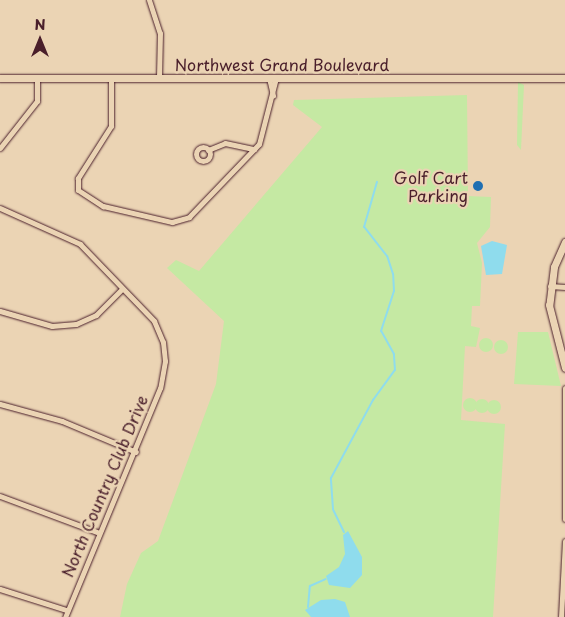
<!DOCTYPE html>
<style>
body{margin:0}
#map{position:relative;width:565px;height:617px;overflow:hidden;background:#ebd4b4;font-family:"Playpen Sans",sans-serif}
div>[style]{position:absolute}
.green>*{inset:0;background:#c5e9a3}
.round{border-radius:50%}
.water>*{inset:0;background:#8fdced}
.stream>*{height:2px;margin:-1px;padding:0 1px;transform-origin:1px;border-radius:1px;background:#8fdced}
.roads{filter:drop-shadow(0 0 1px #4a1f2b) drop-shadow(0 0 1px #4a1f2b)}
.street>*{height:5px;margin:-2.5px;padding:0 2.5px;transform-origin:2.5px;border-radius:2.5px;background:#ebd4b4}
.street>.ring{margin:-2.5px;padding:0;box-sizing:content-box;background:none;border:5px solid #ebd4b4;border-radius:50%}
.secondary>*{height:7px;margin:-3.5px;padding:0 3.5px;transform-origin:3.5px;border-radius:3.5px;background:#ebd4b4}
.dots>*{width:14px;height:14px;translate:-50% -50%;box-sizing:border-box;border:2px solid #ebd4b4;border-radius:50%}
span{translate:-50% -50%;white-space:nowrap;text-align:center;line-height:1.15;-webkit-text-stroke:4.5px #ebd4b4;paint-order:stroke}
.street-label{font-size:16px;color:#4a1f2b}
.poi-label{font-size:16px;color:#4a1f2b}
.right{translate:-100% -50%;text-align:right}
.north{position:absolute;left:15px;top:15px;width:50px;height:50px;-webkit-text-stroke:4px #ebd4b4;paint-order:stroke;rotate:0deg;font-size:14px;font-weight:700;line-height:20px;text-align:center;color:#4a1f2b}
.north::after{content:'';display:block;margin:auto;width:18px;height:22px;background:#4a1f2b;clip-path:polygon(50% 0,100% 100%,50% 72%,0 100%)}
</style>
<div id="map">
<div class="green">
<div style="clip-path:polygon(518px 82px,524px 85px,521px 150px,517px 145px)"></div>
<div style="clip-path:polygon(467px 95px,468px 196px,491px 197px,490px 227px,477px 243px,482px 263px,480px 306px,472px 306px,471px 326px,480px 328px,476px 347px,465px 346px,461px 420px,505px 424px,493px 617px,120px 617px,127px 584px,141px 553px,158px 541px,216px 384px,224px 321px,167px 268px,176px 260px,199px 271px,322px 127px,293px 105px,294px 100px)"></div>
<div style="clip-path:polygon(518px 332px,548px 332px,561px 386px,514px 384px)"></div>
<div class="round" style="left:479px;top:338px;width:14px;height:14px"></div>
<div class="round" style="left:494px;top:340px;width:14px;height:14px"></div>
<div class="round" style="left:463px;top:398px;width:14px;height:14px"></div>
<div class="round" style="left:475px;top:399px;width:14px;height:14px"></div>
<div class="round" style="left:487px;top:400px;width:14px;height:14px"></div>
</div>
<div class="water">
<div style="clip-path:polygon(492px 241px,507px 245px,502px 274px,486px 275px,481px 246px)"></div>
<div style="clip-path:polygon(348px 531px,362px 557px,362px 575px,350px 588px,329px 585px,326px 576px,339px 567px,345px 554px,343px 535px)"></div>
<div style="clip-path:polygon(335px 599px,345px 602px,350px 617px,311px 617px,305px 610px,321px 600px)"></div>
</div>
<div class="stream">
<div style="left:344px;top:532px;width:25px;rotate:-116deg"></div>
<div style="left:333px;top:509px;width:31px;rotate:-94deg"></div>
<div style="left:331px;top:478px;width:89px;rotate:-61.7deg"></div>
<div style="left:373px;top:400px;width:37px;rotate:-54deg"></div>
<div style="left:395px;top:370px;width:16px;rotate:-94deg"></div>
<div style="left:394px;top:354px;width:26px;rotate:-119deg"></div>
<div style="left:381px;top:331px;width:42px;rotate:-72deg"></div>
<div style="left:394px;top:291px;width:17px;rotate:-93deg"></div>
<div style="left:393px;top:274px;width:19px;rotate:-108deg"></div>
<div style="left:387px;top:256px;width:37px;rotate:-128deg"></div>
<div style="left:364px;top:227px;width:47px;rotate:-73.9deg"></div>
<div style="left:308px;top:607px;width:21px;rotate:-85deg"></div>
<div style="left:310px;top:586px;width:17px;rotate:-24deg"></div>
</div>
<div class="roads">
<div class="street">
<div style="left:149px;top:0;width:35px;rotate:72deg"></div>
<div style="left:160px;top:33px;width:45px;rotate:91.3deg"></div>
<div style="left:269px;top:78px;width:18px;rotate:77deg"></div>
<div style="left:111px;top:79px;width:47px;rotate:90deg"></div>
<div style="left:111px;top:126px;width:62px;rotate:122.4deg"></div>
<div style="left:78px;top:178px;width:12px;rotate:90deg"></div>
<div style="left:78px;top:190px;width:30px;rotate:33deg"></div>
<div style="left:103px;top:206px;width:71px;rotate:13.1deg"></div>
<div style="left:172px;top:222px;width:18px;rotate:-16deg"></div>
<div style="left:189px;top:217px;width:101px;rotate:-46.2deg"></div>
<div style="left:259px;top:144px;width:68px;rotate:-75.6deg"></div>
<div class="ring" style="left:196px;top:147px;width:9px;height:9px"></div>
<div style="left:0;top:148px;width:60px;rotate:-51.8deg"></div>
<div style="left:37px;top:101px;width:22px;rotate:-90deg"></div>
<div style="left:208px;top:150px;width:18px;rotate:-22deg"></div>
<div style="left:225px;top:143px;width:30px;rotate:12deg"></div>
<div style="left:0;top:208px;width:88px;rotate:24.2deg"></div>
<div style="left:80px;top:244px;width:107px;rotate:46.1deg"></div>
<div style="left:154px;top:321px;width:23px;rotate:67deg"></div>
<div style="left:163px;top:342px;width:19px;rotate:84deg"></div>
<div style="left:165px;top:361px;width:27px;rotate:100deg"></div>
<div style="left:160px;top:388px;width:248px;rotate:112.5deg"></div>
<div style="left:550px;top:286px;width:15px;rotate:4deg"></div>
<div style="left:0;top:311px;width:54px;rotate:16.1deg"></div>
<div style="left:52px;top:326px;width:24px;rotate:-5deg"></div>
<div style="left:76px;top:324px;width:22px;rotate:-24deg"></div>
<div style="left:96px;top:315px;width:37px;rotate:-45deg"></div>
<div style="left:565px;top:388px;width:131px;rotate:90deg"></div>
<div style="left:0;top:404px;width:64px;rotate:15.3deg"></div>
<div style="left:62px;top:421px;width:80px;rotate:22.7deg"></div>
<div style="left:0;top:496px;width:103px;rotate:20.4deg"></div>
<div style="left:0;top:589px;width:69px;rotate:17.7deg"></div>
<div style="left:561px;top:617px;width:76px;rotate:-87deg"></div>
</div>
<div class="secondary">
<div style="left:0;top:78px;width:565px"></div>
<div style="left:565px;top:242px;width:27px;rotate:114deg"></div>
<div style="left:554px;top:267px;width:38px;rotate:97deg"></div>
<div style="left:549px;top:305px;width:65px;rotate:75.7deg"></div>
</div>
</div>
<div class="dots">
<div style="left:478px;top:186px;background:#1f6fb2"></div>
</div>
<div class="street-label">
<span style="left:282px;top:64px">Northwest Grand Boulevard</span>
<span style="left:104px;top:486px;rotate:-67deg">North Country Club Drive</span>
</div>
<div class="poi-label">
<span class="right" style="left:468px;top:186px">Golf Cart<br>Parking</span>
</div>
<div class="north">N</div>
</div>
